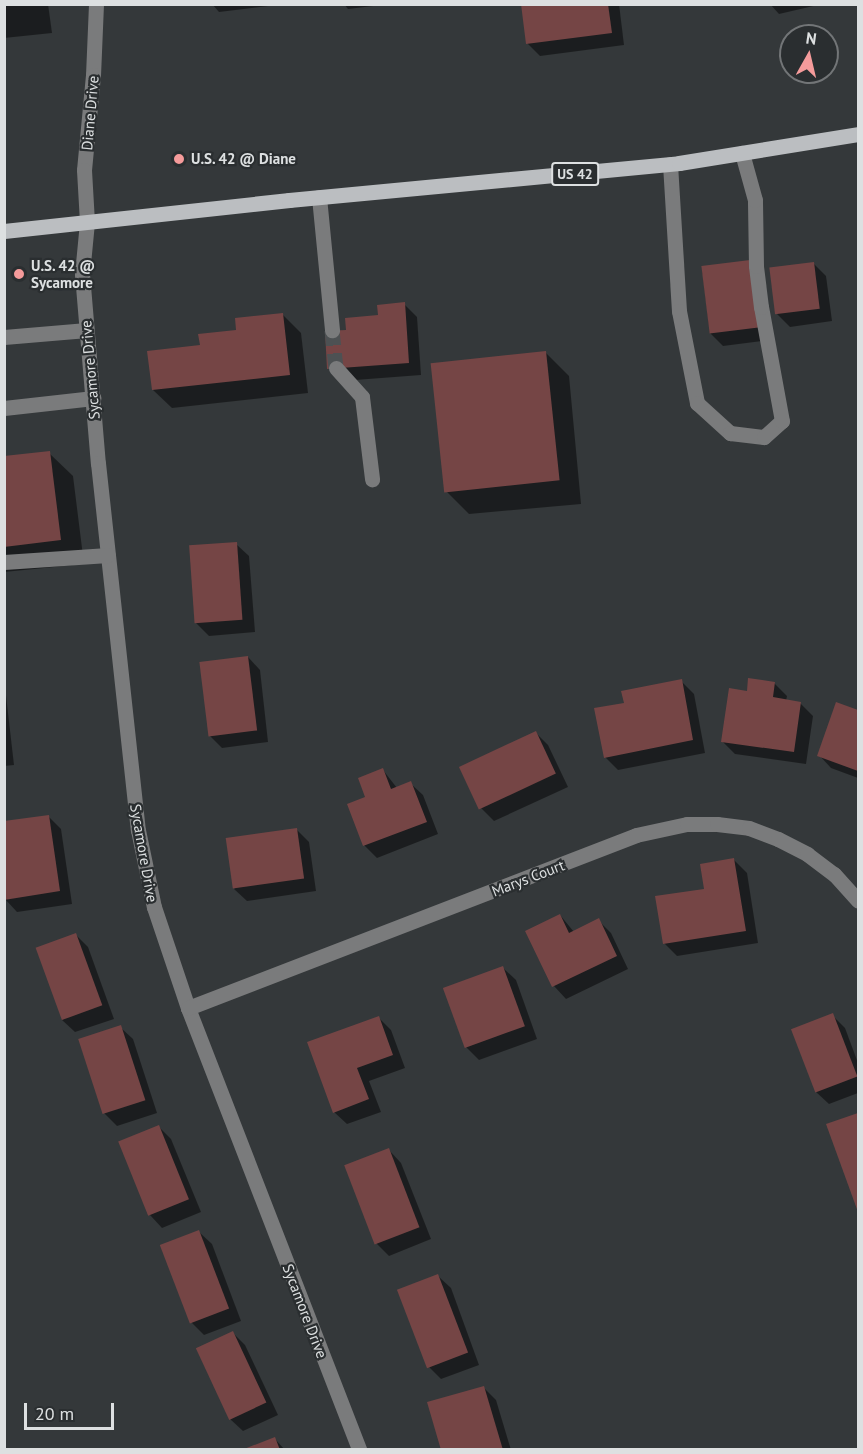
<!DOCTYPE html>
<style>
body{margin:0}
#map{position:relative;width:863px;height:1454px;overflow:hidden;background:#34383a;font-family:"PT Sans",sans-serif}
div>[style]{position:absolute}
.shadow>*{inset:0;background:#0007}
.building>*{inset:0;background:#754545;transform-origin:0 0}
.minor-tunnel>*{height:15px;margin-top:-7.5px;transform-origin:0;background:repeating-linear-gradient(90deg,#4d5153 0 15px,transparent 0 23px)}
.minor>*{height:15px;margin:-7.5px;padding:0 7.5px;transform-origin:7.5px;border-radius:7.5px;background:#7a7b7c}
.major>*{height:15px;margin:-7.5px;padding:0 7.5px;transform-origin:7.5px;border-radius:7.5px;background:#bbbec1}
.dots>*{width:16px;height:16px;translate:-50% -50%;box-sizing:border-box;border:3px solid #2a2e30;border-radius:50%}
span{translate:-50% -50%;white-space:nowrap;text-align:center;line-height:1.15;-webkit-text-stroke:4.5px #2a2e30;paint-order:stroke}
.shield-label span{padding:2px 4px;background:#2a2e30;border:2px solid;border-radius:4px;-webkit-text-stroke-width:0}
.shield-label{font-size:14px;color:#dde0e1;font-weight:700}
.street-label{font-size:15px;color:#dde0e1}
.poi-label{font-size:15px;color:#dde0e1;font-weight:700}
.left{translate:0 -50%;text-align:left}
.frame{position:absolute;inset:0;border:6px solid #dde0e1;pointer-events:none}
.north{position:absolute;left:779px;top:24px;width:60px;height:60px;box-sizing:border-box;background:#2a2e30;border:2px solid #727577;border-radius:50%;rotate:8deg;font-size:16px;font-weight:700;line-height:24px;text-align:center;color:#dde0e1}
.north::after{content:'';display:block;margin:auto;width:21px;height:27px;background:#f59b9b;clip-path:polygon(50% 0,100% 100%,50% 72%,0 100%)}
.scale{position:absolute;left:24px;top:1403px;width:90px;height:27px;box-sizing:border-box;border:3px solid #dde0e1;border-top:0;padding-left:8px;font-size:18px;line-height:21px;white-space:nowrap;color:#dde0e1;-webkit-text-stroke:4px #2a2e30;paint-order:stroke}
</style>
<div id="map">
<div class="shadow">
<div style="clip-path:polygon(4px 4px,48px 4px,52px 33px,4px 38px)"></div>
<div style="clip-path:polygon(212px 4px,285px 4px,219px 12px)"></div>
<div style="clip-path:polygon(344px 4px,390px 4px,348px 9px)"></div>
<div style="clip-path:polygon(523px 4px,619px 4px,624px 45px,540px 56px,528px 44px)"></div>
<div style="clip-path:polygon(770px 4px,822px 4px,779px 14px)"></div>
<div style="clip-path:polygon(813px 263px,826px 276px,832px 321px,790px 327px,777px 314px)"></div>
<div style="clip-path:polygon(702px 267px,770px 340px,723px 346px,710px 333px)"></div>
<div style="clip-path:polygon(404px 304px,417px 317px,421px 375px,342px 381px,347px 331px)"></div>
<div style="clip-path:polygon(282px 314px,301px 333px,308px 393px,172px 408px,153px 390px,201px 347px)"></div>
<div style="clip-path:polygon(545px 352px,569px 376px,581px 504px,469px 514px,445px 490px)"></div>
<div style="clip-path:polygon(49px 453px,73px 476px,84px 564px,4px 572px,4px 457px)"></div>
<div style="clip-path:polygon(236px 544px,249px 556px,255px 632px,209px 636px,196px 623px)"></div>
<div style="clip-path:polygon(248px 657px,260px 670px,268px 742px,222px 748px,209px 735px)"></div>
<div style="clip-path:polygon(4px 678px,14px 765px,4px 766px)"></div>
<div style="clip-path:polygon(681px 681px,694px 694px,705px 753px,618px 770px,605px 757px,625px 704px)"></div>
<div style="clip-path:polygon(774px 683px,787px 696px,786px 701px,800px 703px,813px 716px,806px 764px,735px 754px,723px 742px,748px 692px)"></div>
<div style="clip-path:polygon(837px 704px,858px 711px,858px 778px,831px 768px,819px 755px)"></div>
<div style="clip-path:polygon(536px 733px,548px 745px,568px 787px,494px 821px,481px 808px,461px 767px)"></div>
<div style="clip-path:polygon(383px 770px,397px 788px,410px 783px,423px 795px,438px 834px,377px 858px,364px 845px,367px 798px)"></div>
<div style="clip-path:polygon(48px 816px,61px 829px,72px 904px,17px 912px,5px 899px)"></div>
<div style="clip-path:polygon(296px 829px,309px 842px,316px 891px,247px 901px,234px 889px)"></div>
<div style="clip-path:polygon(734px 860px,747px 873px,758px 943px,677px 956px,664px 943px,706px 890px)"></div>
<div style="clip-path:polygon(560px 915px,574px 932px,598px 920px,611px 933px,628px 969px,566px 999px,554px 986px)"></div>
<div style="clip-path:polygon(76px 935px,88px 947px,114px 1019px,75px 1032px,62px 1020px)"></div>
<div style="clip-path:polygon(503px 968px,516px 980px,537px 1039px,479px 1060px,466px 1047px)"></div>
<div style="clip-path:polygon(832px 1015px,845px 1028px,858px 1063px,858px 1093px,829px 1104px,816px 1092px)"></div>
<div style="clip-path:polygon(379px 1018px,391px 1030px,405px 1068px,369px 1081px,381px 1112px,347px 1124px,334px 1112px)"></div>
<div style="clip-path:polygon(120px 1027px,133px 1039px,157px 1113px,117px 1126px,104px 1113px)"></div>
<div style="clip-path:polygon(858px 1114px,858px 1209px,828px 1125px)"></div>
<div style="clip-path:polygon(158px 1126px,171px 1139px,201px 1212px,162px 1228px,150px 1215px)"></div>
<div style="clip-path:polygon(389px 1150px,401px 1163px,431px 1239px,389px 1256px,376px 1243px)"></div>
<div style="clip-path:polygon(199px 1232px,212px 1244px,241px 1321px,204px 1335px,191px 1322px)"></div>
<div style="clip-path:polygon(438px 1276px,451px 1288px,479px 1365px,441px 1379px,428px 1366px)"></div>
<div style="clip-path:polygon(233px 1333px,245px 1345px,278px 1415px,243px 1431px,230px 1419px)"></div>
<div style="clip-path:polygon(484px 1388px,496px 1400px,511px 1450px,443px 1450px)"></div>
<div style="clip-path:polygon(275px 1439px,285px 1450px,248px 1450px)"></div>
</div>
<div class="building">
<div style="clip-path:polygon(521px 4px,608px 4px,612px 33px,526px 44px)"></div>
<div style="left:750px;top:260px;width:68px;height:49px;rotate:83deg"></div>
<div style="left:814px;top:262px;width:47px;height:45px;rotate:83deg"></div>
<div style="clip-path:polygon(405px 302px,409px 363px,327px 369px,325px 331px,346px 330px,345px 318px,378px 315px,377px 305px)"></div>
<div style="clip-path:polygon(283px 313px,290px 375px,152px 390px,147px 351px,200px 345px,198px 334px,236px 330px,235px 318px)"></div>
<div style="left:546px;top:351px;width:130px;height:116px;rotate:84deg"></div>
<div style="clip-path:polygon(50px 451px,61px 540px,4px 547px,4px 456px)"></div>
<div style="left:237px;top:542px;width:78px;height:48px;rotate:86deg"></div>
<div style="left:248px;top:656px;width:75px;height:49px;rotate:83deg"></div>
<div style="clip-path:polygon(748px 678px,775px 682px,773px 697px,801px 702px,794px 752px,721px 742px,729px 688px,747px 691px)"></div>
<div style="clip-path:polygon(682px 679px,693px 740px,604px 758px,594px 708px,624px 703px,621px 691px)"></div>
<div style="clip-path:polygon(836px 702px,858px 710px,858px 771px,817px 756px)"></div>
<div style="left:536px;top:731px;width:47px;height:85px;rotate:65deg"></div>
<div style="clip-path:polygon(383px 768px,391px 789px,411px 781px,427px 822px,363px 846px,347px 804px,365px 797px,358px 778px)"></div>
<div style="clip-path:polygon(49px 815px,60px 891px,4px 900px,4px 821px)"></div>
<div style="left:297px;top:828px;width:51px;height:72px;rotate:82deg"></div>
<div style="clip-path:polygon(734px 858px,746px 931px,663px 944px,655px 896px,704px 889px,700px 864px)"></div>
<div style="clip-path:polygon(560px 914px,569px 933px,599px 918px,617px 956px,552px 987px,525px 931px)"></div>
<div style="left:76px;top:933px;width:77px;height:43px;rotate:70deg"></div>
<div style="left:503px;top:966px;width:64px;height:64px;rotate:70deg"></div>
<div style="left:833px;top:1013px;width:68px;height:45px;rotate:69deg"></div>
<div style="clip-path:polygon(379px 1016px,393px 1055px,357px 1068px,369px 1099px,333px 1113px,307px 1042px)"></div>
<div style="left:121px;top:1025px;width:79px;height:45px;rotate:72deg"></div>
<div style="clip-path:polygon(858px 1113px,858px 1212px,826px 1124px)"></div>
<div style="left:159px;top:1125px;width:80px;height:44px;rotate:68deg"></div>
<div style="left:389px;top:1148px;width:85px;height:48px;rotate:69deg"></div>
<div style="left:199px;top:1230px;width:84px;height:42px;rotate:69deg"></div>
<div style="left:438px;top:1274px;width:84px;height:44px;rotate:69deg"></div>
<div style="left:233px;top:1331px;width:79px;height:41px;rotate:65deg"></div>
<div style="clip-path:polygon(484px 1386px,503px 1450px,441px 1450px,427px 1402px)"></div>
<div style="clip-path:polygon(275px 1437px,280px 1450px,244px 1450px,244px 1449px)"></div>
</div>
<div class="minor-tunnel">
<div style="left:332px;top:330px;width:38px;rotate:84deg"></div>
</div>
<div class="minor">
<div style="left:96px;top:4px;width:71px;rotate:92.4deg"></div>
<div style="left:93px;top:75px;width:95px;rotate:95.4deg"></div>
<div style="left:84px;top:170px;width:52px;rotate:86.7deg"></div>
<div style="left:87px;top:222px;width:52px;rotate:95.5deg"></div>
<div style="left:82px;top:274px;width:190px;rotate:85.2deg"></div>
<div style="left:98px;top:463px;width:369px;rotate:83.8deg"></div>
<div style="left:138px;top:830px;width:79px;rotate:78.3deg"></div>
<div style="left:154px;top:907px;width:107px;rotate:71.4deg"></div>
<div style="left:188px;top:1008px;width:474px;rotate:68.8deg"></div>
<div style="left:670px;top:164px;width:147px;rotate:86.5deg"></div>
<div style="left:679px;top:311px;width:94px;rotate:78.9deg"></div>
<div style="left:697px;top:403px;width:45px;rotate:42.3deg"></div>
<div style="left:730px;top:433px;width:34px;rotate:7deg"></div>
<div style="left:764px;top:437px;width:24px;rotate:-42deg"></div>
<div style="left:782px;top:421px;width:116px;rotate:-100.4deg"></div>
<div style="left:761px;top:307px;width:41px;rotate:-97deg"></div>
<div style="left:756px;top:266px;width:66px;rotate:-90.9deg"></div>
<div style="left:755px;top:200px;width:49px;rotate:-105.5deg"></div>
<div style="left:319px;top:197px;width:134px;rotate:84.4deg"></div>
<div style="left:4px;top:337px;width:83px;rotate:-4.8deg"></div>
<div style="left:336px;top:368px;width:39px;rotate:48deg"></div>
<div style="left:362px;top:397px;width:83px;rotate:83deg"></div>
<div style="left:4px;top:408px;width:90px;rotate:-6.4deg"></div>
<div style="left:4px;top:562px;width:104px;rotate:-3.9deg"></div>
<div style="left:188px;top:1008px;width:480px;rotate:-21.1deg"></div>
<div style="left:636px;top:835px;width:52px;rotate:-12.2deg"></div>
<div style="left:687px;top:824px;width:30px"></div>
<div style="left:717px;top:824px;width:32px;rotate:7deg"></div>
<div style="left:749px;top:828px;width:31px;rotate:21deg"></div>
<div style="left:778px;top:839px;width:33px;rotate:27deg"></div>
<div style="left:807px;top:854px;width:34px;rotate:37deg"></div>
<div style="left:834px;top:874px;width:36px;rotate:48deg"></div>
</div>
<div class="major">
<div style="left:4px;top:231px;width:287px;rotate:-6.2deg"></div>
<div style="left:289px;top:200px;width:392px;rotate:-5.4deg"></div>
<div style="left:679px;top:163px;width:181px;rotate:-9.2deg"></div>
</div>
<div class="dots">
<div style="left:179px;top:159px;background:#f59b9b"></div>
<div style="left:19px;top:274px;background:#f59b9b"></div>
</div>
<div class="shield-label">
<span style="left:575px;top:174px">US 42</span>
</div>
<div class="street-label">
<span style="left:90px;top:113px;rotate:-85deg">Diane Drive</span>
<span style="left:90px;top:370px;rotate:-95deg">Sycamore Drive</span>
<span style="left:144px;top:853px;rotate:80deg">Sycamore Drive</span>
<span style="left:528px;top:878px;rotate:-21deg">Marys Court</span>
<span style="left:305px;top:1311px;rotate:69deg">Sycamore Drive</span>
</div>
<div class="poi-label">
<span class="left" style="left:191px;top:159px">U.S. 42 @ Diane</span>
<span class="left" style="left:31px;top:274px">U.S. 42 @<br>Sycamore</span>
</div>
<div class="frame"></div>
<div class="north">N</div>
<div class="scale">20 m</div>
</div>
